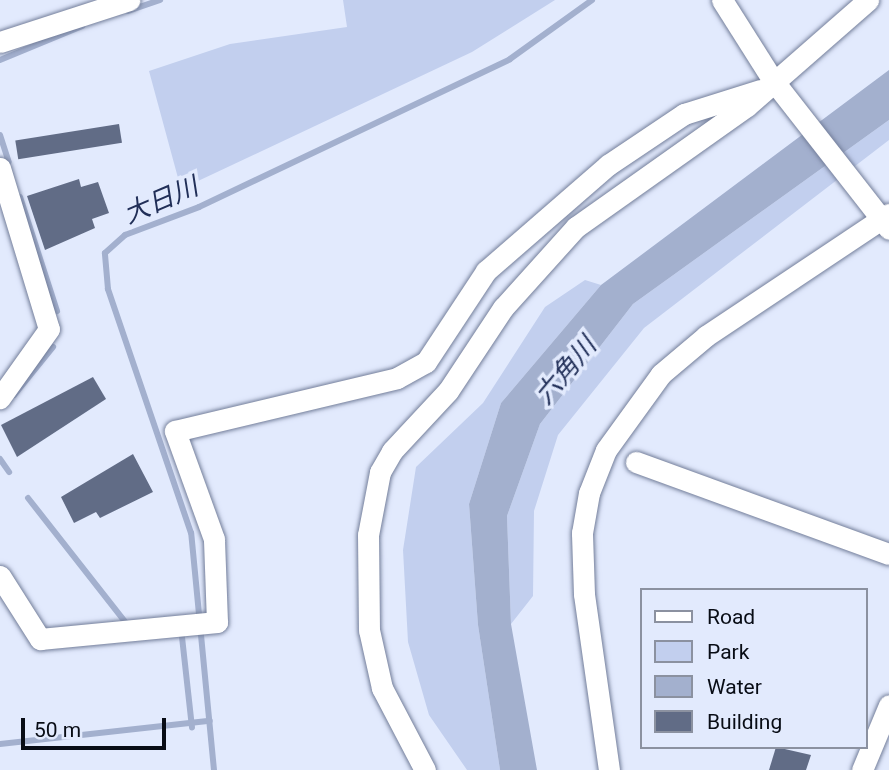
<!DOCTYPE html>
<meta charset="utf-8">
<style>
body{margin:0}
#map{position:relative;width:889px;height:770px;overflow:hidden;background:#e2eafd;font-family:Roboto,"Noto Sans JP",sans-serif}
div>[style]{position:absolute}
.green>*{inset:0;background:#c2cfee}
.water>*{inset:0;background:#a3b0ce}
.stream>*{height:6px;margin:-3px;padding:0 3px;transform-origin:3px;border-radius:3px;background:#a3b0ce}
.building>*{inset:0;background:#616c86;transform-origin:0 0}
.roads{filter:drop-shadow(0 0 2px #737e9a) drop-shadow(0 0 2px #737e9a)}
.minor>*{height:21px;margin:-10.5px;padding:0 10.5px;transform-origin:10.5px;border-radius:10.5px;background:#fff}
span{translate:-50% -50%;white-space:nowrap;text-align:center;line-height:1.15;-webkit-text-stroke:7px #e2eafd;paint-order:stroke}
.water-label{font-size:26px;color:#212f58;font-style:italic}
.legend{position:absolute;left:640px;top:588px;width:228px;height:161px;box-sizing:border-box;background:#e2eafd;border:2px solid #8b91a0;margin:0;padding:9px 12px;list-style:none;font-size:21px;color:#080c15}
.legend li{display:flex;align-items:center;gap:14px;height:35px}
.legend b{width:35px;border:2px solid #8b91a0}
.scale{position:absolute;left:21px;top:718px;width:145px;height:32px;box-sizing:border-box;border:4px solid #080c15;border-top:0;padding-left:9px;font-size:21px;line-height:24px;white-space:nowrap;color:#080c15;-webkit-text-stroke:5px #e2eafd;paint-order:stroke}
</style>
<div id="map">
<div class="green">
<div style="clip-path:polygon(343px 0,555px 0,472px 52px,181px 189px,149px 71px,230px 44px,347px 27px)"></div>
<div style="clip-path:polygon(889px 120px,889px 140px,644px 328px,558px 435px,534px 511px,533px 596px,511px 624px,507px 516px,540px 424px,633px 304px)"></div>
<div style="clip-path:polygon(585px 280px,601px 285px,501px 403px,469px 504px,478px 625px,500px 770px,467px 770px,429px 715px,408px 642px,403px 550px,416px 467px,483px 403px,545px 307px)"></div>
</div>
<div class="water">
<div style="clip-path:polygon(889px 70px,889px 120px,633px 304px,540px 424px,507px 516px,511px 624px,537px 770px,500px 770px,478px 625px,469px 504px,501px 403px,601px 285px)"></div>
</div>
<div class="stream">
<div style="left:128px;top:11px;width:34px;rotate:-19deg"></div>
<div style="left:0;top:60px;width:89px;rotate:-22.5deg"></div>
<div style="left:0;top:135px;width:28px;rotate:72deg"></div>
<div style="left:20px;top:197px;width:120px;rotate:72deg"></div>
<div style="left:14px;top:395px;width:62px;rotate:-50.9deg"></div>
<div style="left:0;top:459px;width:16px;rotate:55deg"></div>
<div style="left:28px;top:498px;width:159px;rotate:51.9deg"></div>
<div style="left:182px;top:637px;width:91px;rotate:83.7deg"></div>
<div style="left:0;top:744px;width:211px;rotate:-6.3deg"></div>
<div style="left:214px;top:770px;width:238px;rotate:-95.5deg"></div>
<div style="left:191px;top:533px;width:258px;rotate:-108.8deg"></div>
<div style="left:108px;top:289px;width:36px;rotate:-95deg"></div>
<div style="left:105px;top:253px;width:27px;rotate:-42deg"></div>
<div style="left:125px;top:235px;width:79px;rotate:-20.7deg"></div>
<div style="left:199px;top:207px;width:344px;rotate:-25.4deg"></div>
<div style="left:510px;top:59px;width:101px;rotate:-35.7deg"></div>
</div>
<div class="building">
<div style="left:119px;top:124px;width:19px;height:105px;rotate:81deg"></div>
<div style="clip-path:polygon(79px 179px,81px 187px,98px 182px,109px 213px,92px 219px,95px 228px,45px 250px,27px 196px)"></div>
<div style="clip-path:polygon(93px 377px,106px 399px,17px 457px,1px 425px)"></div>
<div style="clip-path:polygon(133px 454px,153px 492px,100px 518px,96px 512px,74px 523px,61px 497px)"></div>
<div style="clip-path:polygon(776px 747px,811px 755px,806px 770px,769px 770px)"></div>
</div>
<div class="roads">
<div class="minor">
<div style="left:722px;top:0;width:93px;rotate:57.7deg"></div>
<div style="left:772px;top:79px;width:190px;rotate:52deg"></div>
<div style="left:0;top:42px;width:136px;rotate:-18deg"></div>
<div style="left:0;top:168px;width:168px;rotate:73.1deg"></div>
<div style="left:49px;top:329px;width:85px;rotate:125.4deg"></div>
<div style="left:636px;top:462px;width:269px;rotate:20deg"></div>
<div style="left:0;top:576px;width:75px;rotate:57.6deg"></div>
<div style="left:40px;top:639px;width:178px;rotate:-5.5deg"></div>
<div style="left:217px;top:622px;width:83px;rotate:-92.1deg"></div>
<div style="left:214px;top:539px;width:115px;rotate:-109.9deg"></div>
<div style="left:175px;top:431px;width:228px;rotate:-13.4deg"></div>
<div style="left:397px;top:378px;width:33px;rotate:-29deg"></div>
<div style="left:426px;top:362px;width:109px;rotate:-56.6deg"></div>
<div style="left:486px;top:271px;width:162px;rotate:-41deg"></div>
<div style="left:608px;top:165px;width:92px;rotate:-33.9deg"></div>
<div style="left:684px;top:114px;width:80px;rotate:-17.5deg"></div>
<div style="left:425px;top:770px;width:93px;rotate:-117.7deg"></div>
<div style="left:382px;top:688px;width:59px;rotate:-102.6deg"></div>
<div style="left:369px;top:630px;width:95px;rotate:-90.6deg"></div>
<div style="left:368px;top:535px;width:64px;rotate:-79.2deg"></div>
<div style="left:380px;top:472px;width:24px;rotate:-60deg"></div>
<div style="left:392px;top:451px;width:82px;rotate:-47deg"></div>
<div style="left:448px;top:391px;width:100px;rotate:-56.5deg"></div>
<div style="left:503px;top:308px;width:109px;rotate:-48deg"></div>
<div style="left:576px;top:227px;width:209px;rotate:-35.3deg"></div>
<div style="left:747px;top:106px;width:161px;rotate:-41.2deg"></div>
<div style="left:609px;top:770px;width:178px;rotate:-98.1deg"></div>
<div style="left:584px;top:594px;width:61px;rotate:-91.9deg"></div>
<div style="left:582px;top:533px;width:41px;rotate:-80.1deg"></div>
<div style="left:589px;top:493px;width:46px;rotate:-68.4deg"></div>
<div style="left:606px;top:450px;width:94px;rotate:-54.1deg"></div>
<div style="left:661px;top:374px;width:59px;rotate:-40.2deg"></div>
<div style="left:706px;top:336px;width:220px;rotate:-33.7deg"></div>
<div style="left:862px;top:770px;width:70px;rotate:-67.4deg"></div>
</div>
</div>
<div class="water-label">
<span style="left:161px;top:201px;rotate:-23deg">大日川</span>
<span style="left:566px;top:371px;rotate:-50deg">六角川</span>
</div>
<ul class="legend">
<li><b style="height:9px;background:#fff"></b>Road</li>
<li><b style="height:19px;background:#c2cfee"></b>Park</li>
<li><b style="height:19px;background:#a3b0ce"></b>Water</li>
<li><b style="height:19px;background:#616c86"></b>Building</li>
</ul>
<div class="scale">50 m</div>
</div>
